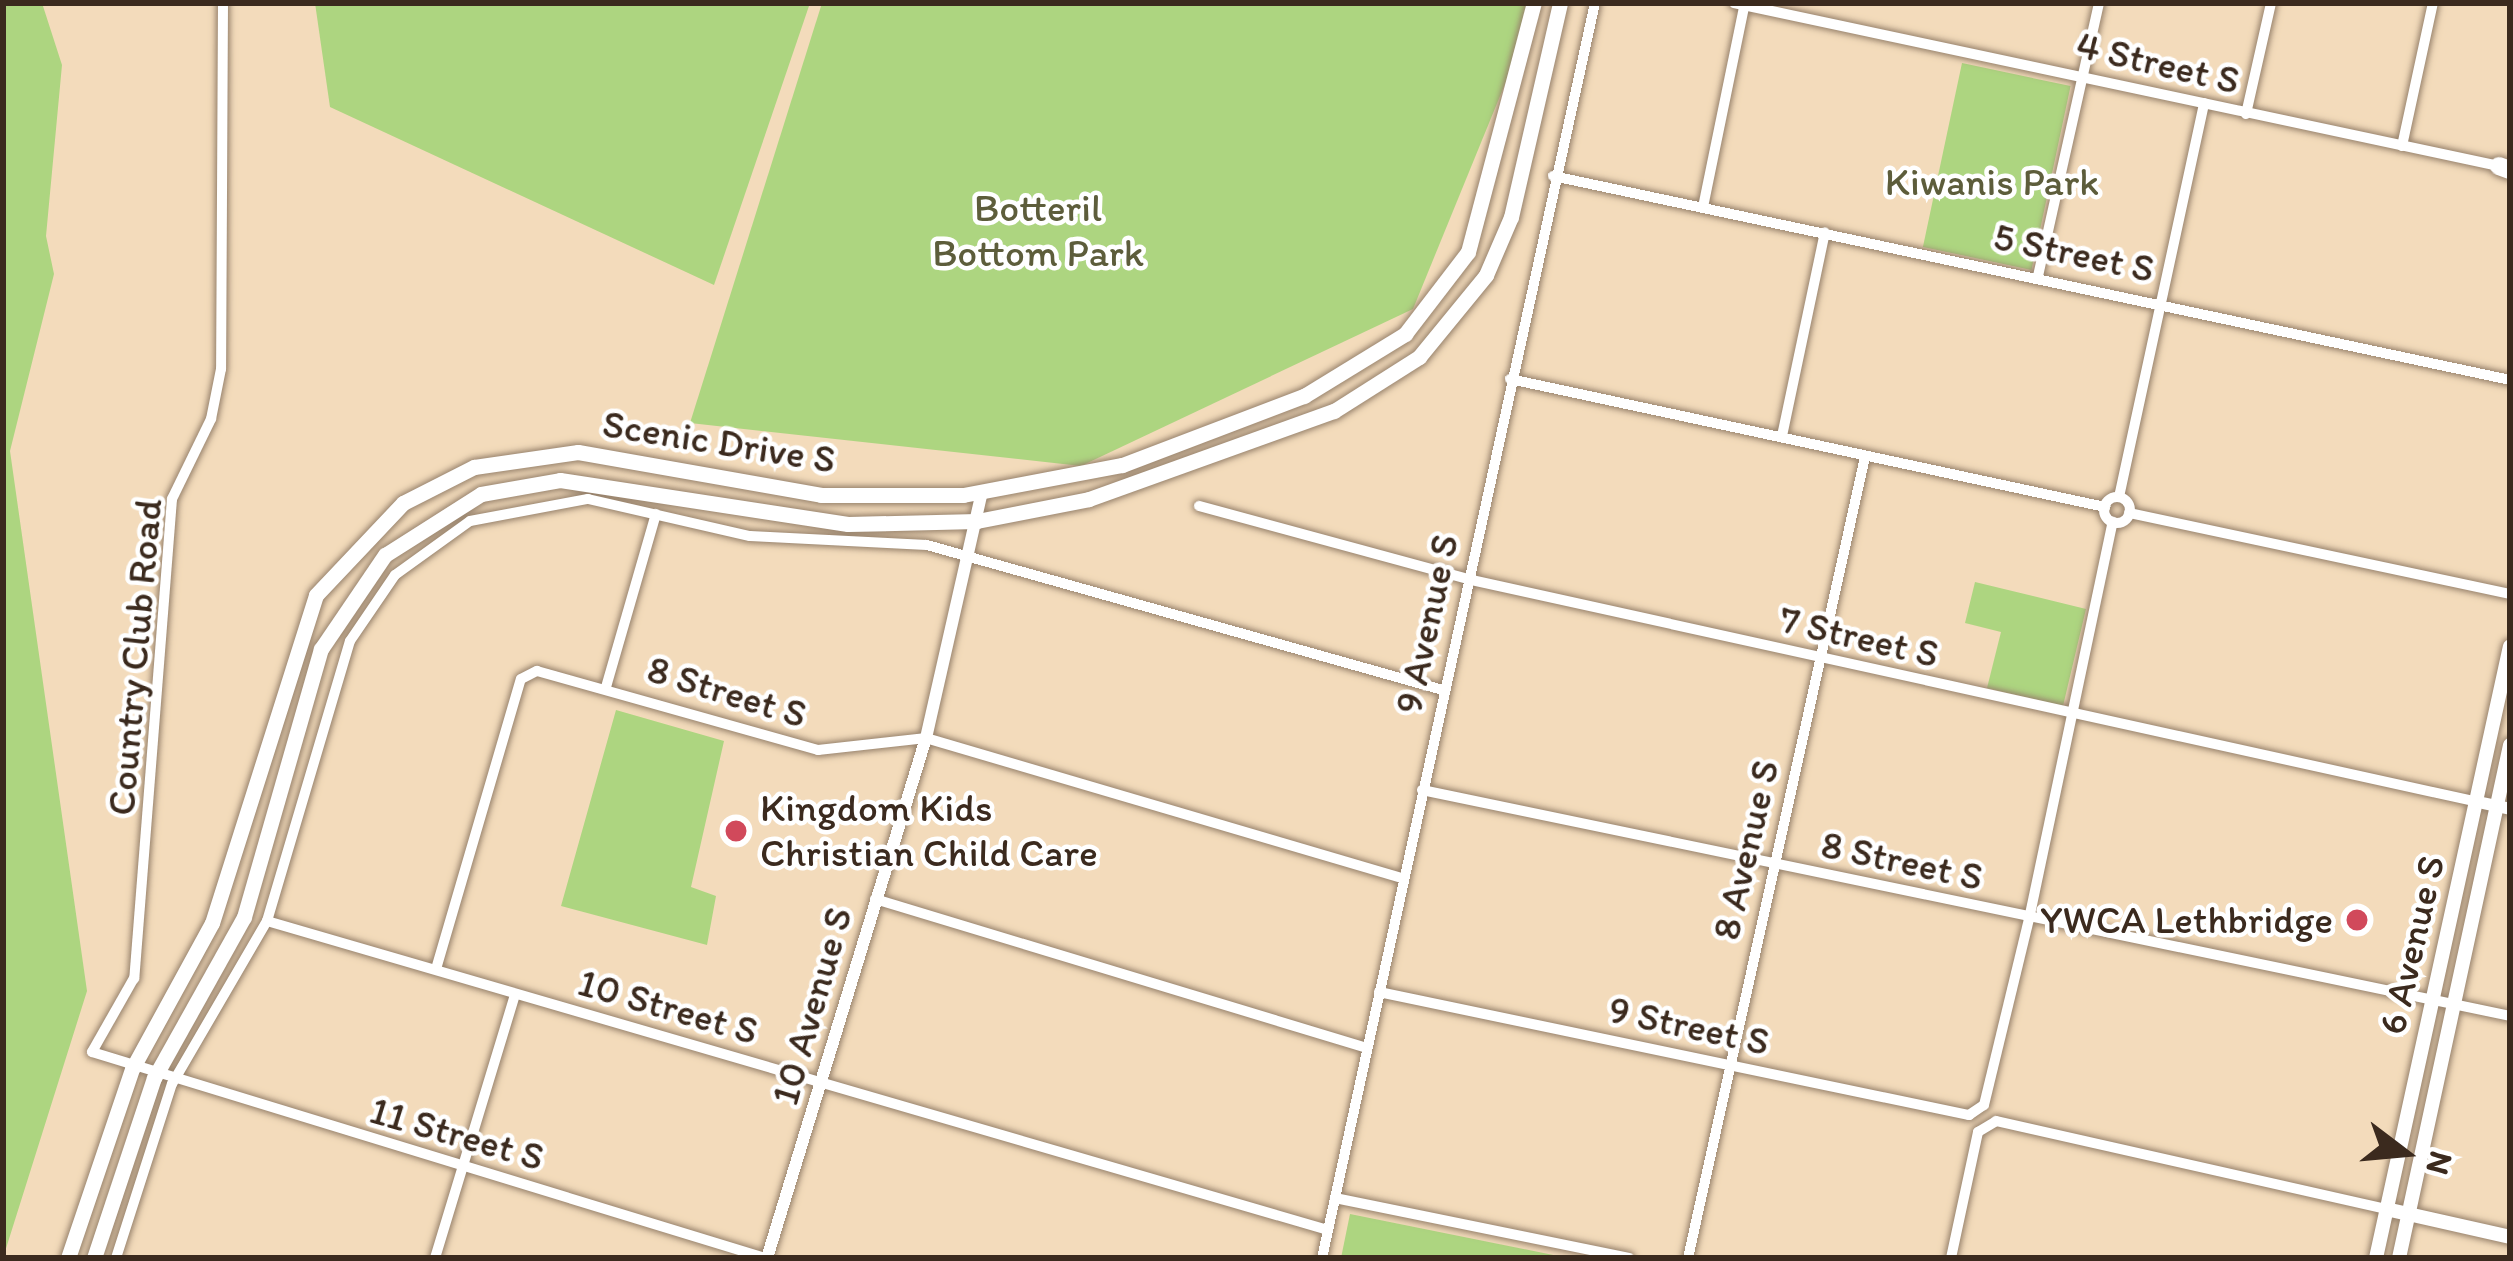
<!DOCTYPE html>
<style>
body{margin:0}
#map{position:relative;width:2513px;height:1261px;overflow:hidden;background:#f3dbbb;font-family:Itim,sans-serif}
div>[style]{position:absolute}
.green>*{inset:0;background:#add580;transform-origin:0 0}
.roads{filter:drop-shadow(0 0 3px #97826c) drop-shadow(0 0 3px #97826c)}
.minor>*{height:10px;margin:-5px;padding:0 5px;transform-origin:5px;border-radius:5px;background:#fff}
.minor>.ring{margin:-5px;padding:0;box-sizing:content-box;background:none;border:10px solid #fff;border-radius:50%}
.tertiary>*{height:12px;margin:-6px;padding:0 6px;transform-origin:6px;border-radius:6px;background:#fff}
.secondary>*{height:14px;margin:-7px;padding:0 7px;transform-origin:7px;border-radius:7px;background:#fff}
.primary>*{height:15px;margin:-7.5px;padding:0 7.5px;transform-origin:7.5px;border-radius:7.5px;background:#fff}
.motorway>*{height:18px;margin:-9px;padding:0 9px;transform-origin:9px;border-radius:9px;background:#fff}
.dots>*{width:33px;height:33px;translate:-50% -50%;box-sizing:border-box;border:6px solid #fff;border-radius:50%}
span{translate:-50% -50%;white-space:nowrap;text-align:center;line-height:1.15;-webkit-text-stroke:9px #fff;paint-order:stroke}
.street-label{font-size:39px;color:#3b2a1e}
.park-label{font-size:39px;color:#5d5d3b}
.poi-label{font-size:39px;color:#3b2a1e}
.left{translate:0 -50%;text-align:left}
.right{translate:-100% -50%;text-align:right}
.frame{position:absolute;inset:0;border:6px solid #3b2a1e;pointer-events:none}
.north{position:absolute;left:2345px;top:1093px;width:120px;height:120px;-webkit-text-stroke:9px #fff;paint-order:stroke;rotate:106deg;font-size:33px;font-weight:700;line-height:48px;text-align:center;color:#3b2a1e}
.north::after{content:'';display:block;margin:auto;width:42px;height:54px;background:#3b2a1e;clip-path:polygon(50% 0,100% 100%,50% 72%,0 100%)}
</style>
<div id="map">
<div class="green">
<div style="clip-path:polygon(3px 3px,42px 3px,62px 65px,46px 236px,54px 274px,10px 451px,87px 991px,3px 1258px)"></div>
<div style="clip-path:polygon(315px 3px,810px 3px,714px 285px,330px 107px)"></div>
<div style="clip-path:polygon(822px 3px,1538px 3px,1413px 309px,1081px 466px,690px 423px)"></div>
<div style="left:1962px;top:63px;width:111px;height:188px;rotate:12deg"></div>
<div style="clip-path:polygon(1975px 582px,2086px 609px,2063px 706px,1987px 688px,2001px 632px,1965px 623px)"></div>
<div style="clip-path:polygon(616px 710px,724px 741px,691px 887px,716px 896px,707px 945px,561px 906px)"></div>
<div style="clip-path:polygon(1350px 1214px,1568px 1258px,1341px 1258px)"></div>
</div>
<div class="roads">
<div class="minor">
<div style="left:223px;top:3px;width:366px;rotate:90.3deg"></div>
<div style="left:221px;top:369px;width:51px;rotate:101.3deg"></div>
<div style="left:211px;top:419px;width:89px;rotate:116deg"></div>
<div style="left:172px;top:499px;width:481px;rotate:94.5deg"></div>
<div style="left:134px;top:978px;width:85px;rotate:119.6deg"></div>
<div style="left:92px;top:1052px;width:704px;rotate:17.02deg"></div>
<div style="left:1734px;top:3px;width:782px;rotate:12.03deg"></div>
<div style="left:2246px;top:114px;width:114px;rotate:-77.3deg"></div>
<div style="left:2402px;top:146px;width:146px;rotate:-77.8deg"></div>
<div style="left:1553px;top:176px;width:979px;rotate:12.03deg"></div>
<div style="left:1703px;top:207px;width:208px;rotate:-78.4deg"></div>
<div style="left:2038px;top:276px;width:280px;rotate:-77.4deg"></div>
<div style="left:1510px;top:379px;width:609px;rotate:12.14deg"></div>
<div style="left:1782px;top:436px;width:208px;rotate:-78.1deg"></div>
<div style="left:2119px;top:497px;width:403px;rotate:-77.8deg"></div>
<div class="ring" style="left:2104px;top:497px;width:16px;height:16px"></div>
<div style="left:1199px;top:506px;width:278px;rotate:15.2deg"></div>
<div style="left:1467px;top:579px;width:1035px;rotate:12.44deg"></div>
<div style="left:2129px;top:513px;width:390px;rotate:12deg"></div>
<div style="left:606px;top:687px;width:180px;rotate:-73.9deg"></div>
<div style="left:1422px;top:790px;width:1111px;rotate:11.73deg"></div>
<div style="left:875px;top:899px;width:514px;rotate:16.85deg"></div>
<div style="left:267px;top:921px;width:1105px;rotate:16.24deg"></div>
<div style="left:436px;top:969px;width:302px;rotate:-73.7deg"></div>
<div style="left:521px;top:679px;width:18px;rotate:-27deg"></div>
<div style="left:537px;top:671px;width:292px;rotate:15.7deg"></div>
<div style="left:818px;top:750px;width:109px;rotate:-6.3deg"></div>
<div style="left:926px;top:738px;width:497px;rotate:16.4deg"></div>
<div style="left:1379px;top:992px;width:603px;rotate:11.78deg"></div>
<div style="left:1969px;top:1115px;width:18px;rotate:-34deg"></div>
<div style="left:1984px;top:1105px;width:191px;rotate:-76.4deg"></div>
<div style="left:2029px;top:919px;width:406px;rotate:-78.1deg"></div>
<div style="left:1335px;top:1198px;width:300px;rotate:11.5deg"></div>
<div style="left:116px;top:1258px;width:183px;rotate:-72.2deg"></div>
<div style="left:172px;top:1084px;width:189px;rotate:-59.8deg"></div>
<div style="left:267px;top:921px;width:292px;rotate:-73.5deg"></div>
<div style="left:350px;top:641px;width:80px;rotate:-55.7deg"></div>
<div style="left:395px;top:575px;width:92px;rotate:-35.8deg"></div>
<div style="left:470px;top:521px;width:120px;rotate:-10.6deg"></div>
<div style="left:588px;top:499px;width:166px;rotate:12.9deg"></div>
<div style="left:750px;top:536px;width:177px;rotate:2.9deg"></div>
<div style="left:927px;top:545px;width:536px;rotate:15.7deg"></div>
<div style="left:435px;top:1258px;width:276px;rotate:-73.1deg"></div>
<div style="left:1322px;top:1258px;width:1284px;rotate:-77.73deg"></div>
<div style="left:1688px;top:1258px;width:820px;rotate:-77.54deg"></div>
<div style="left:1951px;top:1258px;width:129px;rotate:-77.9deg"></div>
<div style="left:1978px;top:1132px;width:21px;rotate:-31deg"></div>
<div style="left:1996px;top:1121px;width:400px;rotate:12.7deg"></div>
</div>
<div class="tertiary">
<div style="left:2478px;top:802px;width:33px;rotate:12deg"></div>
<div style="left:767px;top:1258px;width:544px;rotate:-73deg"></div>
<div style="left:926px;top:738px;width:252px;rotate:-77.2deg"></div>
</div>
<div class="secondary">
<div style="left:2386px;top:1209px;width:127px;rotate:12.7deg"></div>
<div style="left:2376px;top:1258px;width:626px;rotate:-77.65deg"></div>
<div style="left:2399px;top:1258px;width:525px;rotate:-77.79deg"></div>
</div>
<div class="primary">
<div style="left:68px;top:1258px;width:200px;rotate:-71.3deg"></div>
<div style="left:132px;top:1069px;width:166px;rotate:-61.3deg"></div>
<div style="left:212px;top:923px;width:344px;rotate:-72.4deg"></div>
<div style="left:316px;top:595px;width:127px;rotate:-46.6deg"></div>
<div style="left:403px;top:503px;width:80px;rotate:-26.9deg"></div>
<div style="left:474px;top:467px;width:105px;rotate:-8.2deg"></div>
<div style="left:578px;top:452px;width:247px;rotate:10deg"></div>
<div style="left:821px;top:495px;width:142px"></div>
<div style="left:963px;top:495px;width:162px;rotate:-10.7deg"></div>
<div style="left:1122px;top:465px;width:195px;rotate:-20.8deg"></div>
<div style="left:1304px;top:396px;width:119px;rotate:-31.5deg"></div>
<div style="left:1405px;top:334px;width:103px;rotate:-52.5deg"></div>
<div style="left:1468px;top:252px;width:258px;rotate:-75.2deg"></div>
<div style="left:94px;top:1258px;width:190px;rotate:-71.6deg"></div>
<div style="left:154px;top:1078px;width:184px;rotate:-60.8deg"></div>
<div style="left:244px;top:917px;width:279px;rotate:-74deg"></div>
<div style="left:321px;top:649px;width:114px;rotate:-55.8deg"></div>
<div style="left:385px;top:555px;width:114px;rotate:-32.4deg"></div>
<div style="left:481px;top:494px;width:80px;rotate:-10deg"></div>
<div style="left:560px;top:480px;width:291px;rotate:8.7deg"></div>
<div style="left:848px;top:524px;width:129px;rotate:-1.3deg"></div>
<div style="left:977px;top:521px;width:114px;rotate:-11.1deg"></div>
<div style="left:1089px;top:499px;width:260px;rotate:-19.8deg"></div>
<div style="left:1334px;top:411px;width:101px;rotate:-32.4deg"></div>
<div style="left:1419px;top:357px;width:106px;rotate:-50.7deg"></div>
<div style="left:1486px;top:275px;width:63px;rotate:-66.7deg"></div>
<div style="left:1511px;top:217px;width:220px;rotate:-77.1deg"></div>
</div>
<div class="motorway">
<div style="left:2499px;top:166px;width:12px;rotate:20deg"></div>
</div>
</div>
<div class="dots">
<div style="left:736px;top:831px;background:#d1495b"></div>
<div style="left:2357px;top:920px;background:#d1495b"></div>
</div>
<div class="street-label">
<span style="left:2158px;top:63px;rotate:13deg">4 Street S</span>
<span style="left:2074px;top:253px;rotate:12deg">5 Street S</span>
<span style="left:719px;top:442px;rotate:9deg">Scenic Drive S</span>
<span style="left:1427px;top:624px;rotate:-78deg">9 Avenue S</span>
<span style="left:1859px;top:637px;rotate:13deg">7 Street S</span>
<span style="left:135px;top:657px;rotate:-85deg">Country Club Road</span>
<span style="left:727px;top:692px;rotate:17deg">8 Street S</span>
<span style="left:1746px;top:850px;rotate:-77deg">8 Avenue S</span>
<span style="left:1902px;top:861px;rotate:12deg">8 Street S</span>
<span style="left:2412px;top:945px;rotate:-77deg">6 Avenue S</span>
<span style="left:812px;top:1006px;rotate:-74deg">10 Avenue S</span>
<span style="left:668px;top:1007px;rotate:16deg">10 Street S</span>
<span style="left:1689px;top:1026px;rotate:12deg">9 Street S</span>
<span style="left:457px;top:1134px;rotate:16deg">11 Street S</span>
</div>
<div class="park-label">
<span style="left:1992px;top:182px">Kiwanis Park</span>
<span style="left:1038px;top:231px">Botteril<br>Bottom Park</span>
</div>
<div class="poi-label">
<span class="left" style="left:760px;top:831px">Kingdom Kids<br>Christian Child Care</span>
<span class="right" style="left:2333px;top:920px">YWCA Lethbridge</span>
</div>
<div class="frame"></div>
<div class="north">N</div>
</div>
